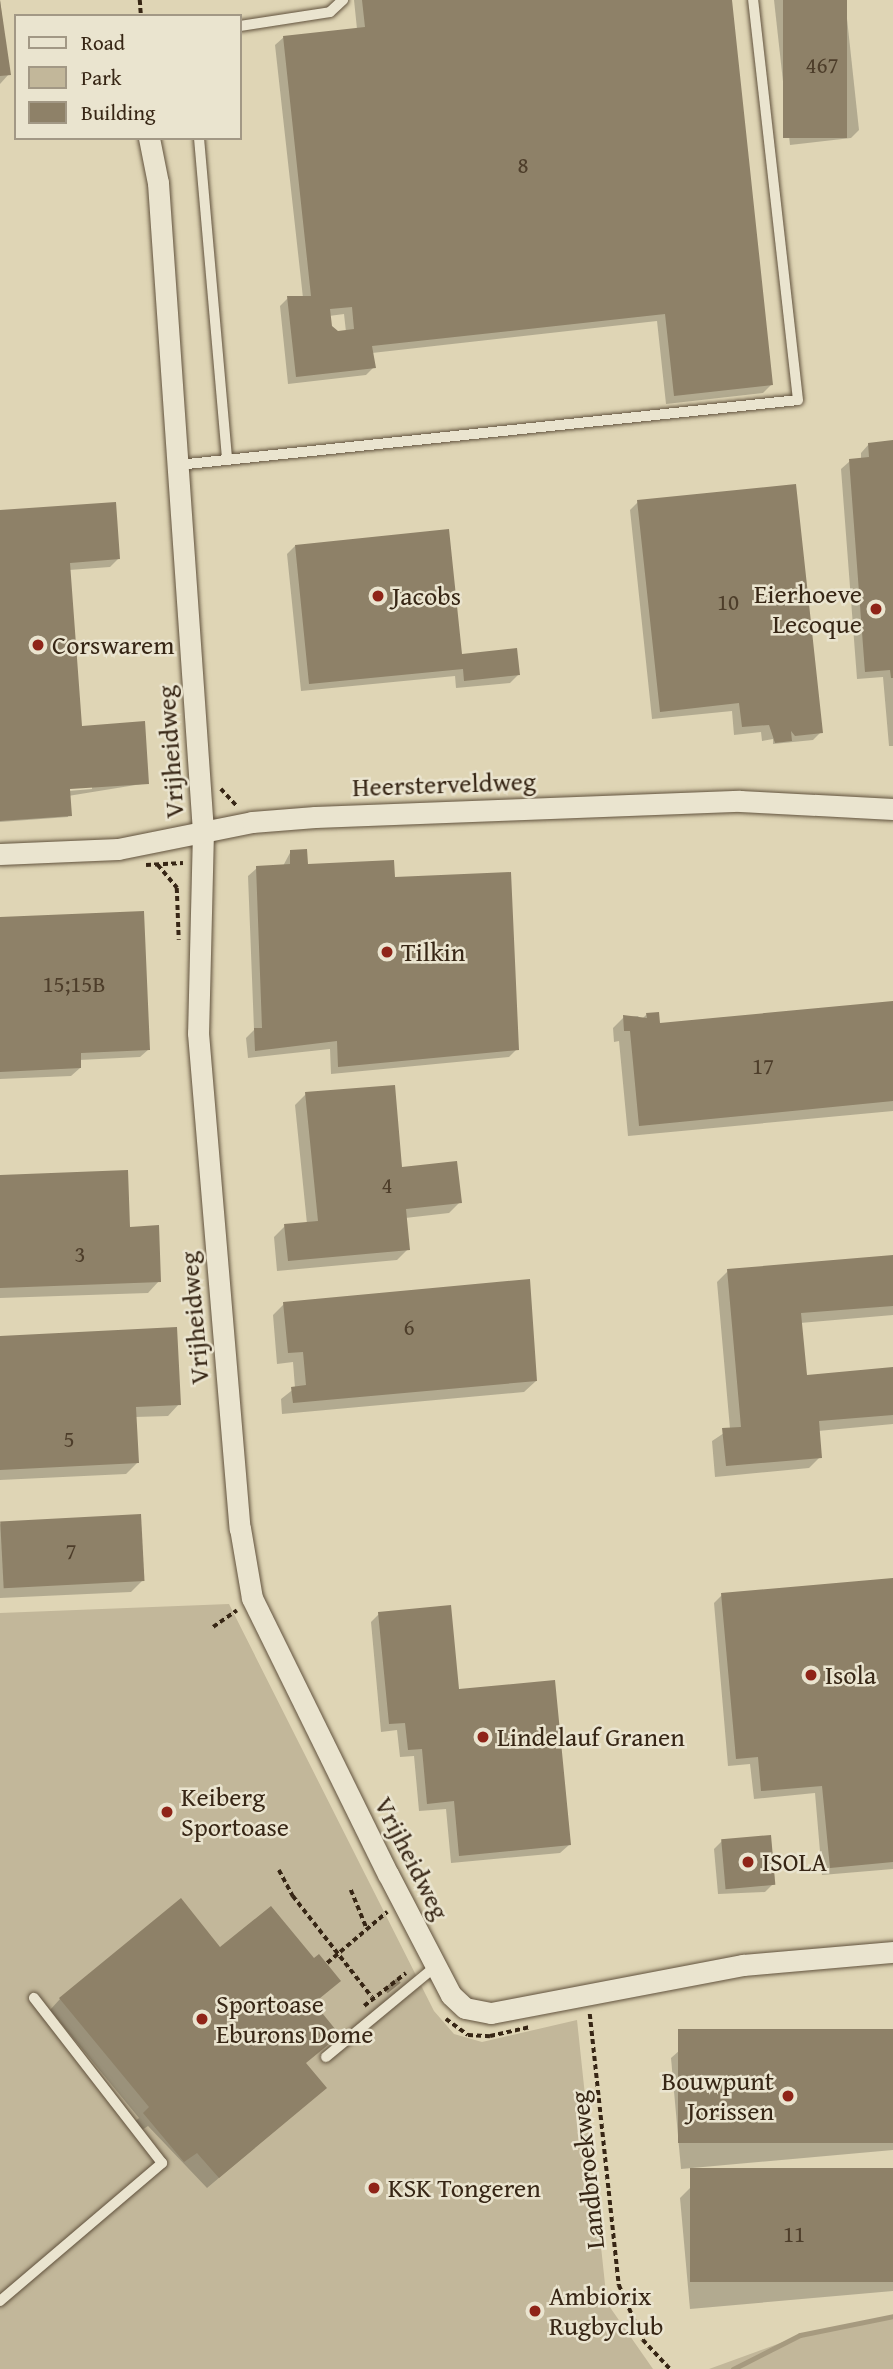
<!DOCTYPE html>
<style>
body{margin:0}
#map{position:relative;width:893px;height:2369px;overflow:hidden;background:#dfd5b5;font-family:"Gentium Book Plus",serif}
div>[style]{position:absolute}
.green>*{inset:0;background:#c2b79a}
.shadow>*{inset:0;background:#0003}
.stream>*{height:5px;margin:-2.5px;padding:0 2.5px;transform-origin:2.5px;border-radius:2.5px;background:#a69a7f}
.building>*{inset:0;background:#8e8168;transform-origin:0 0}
.path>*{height:3.5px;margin-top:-1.75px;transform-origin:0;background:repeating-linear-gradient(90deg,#372615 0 5px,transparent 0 8.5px)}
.roads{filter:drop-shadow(0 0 2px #61523d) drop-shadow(0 0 2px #61523d)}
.lane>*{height:10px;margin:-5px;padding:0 5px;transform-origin:5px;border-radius:5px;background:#eae4cf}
.street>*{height:21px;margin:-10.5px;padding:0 10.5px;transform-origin:10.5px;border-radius:10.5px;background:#eae4cf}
.dots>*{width:19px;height:19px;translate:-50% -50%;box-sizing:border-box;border:4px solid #eae4cf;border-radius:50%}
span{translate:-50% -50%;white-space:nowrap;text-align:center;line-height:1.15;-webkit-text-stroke:5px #eae4cf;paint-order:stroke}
.number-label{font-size:23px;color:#4d3d2a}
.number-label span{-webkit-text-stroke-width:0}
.poi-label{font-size:26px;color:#372615}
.right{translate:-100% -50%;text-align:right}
.left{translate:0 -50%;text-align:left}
.street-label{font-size:26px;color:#372615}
.legend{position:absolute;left:14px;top:14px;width:228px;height:126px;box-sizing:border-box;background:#eae4cf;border:2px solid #a29885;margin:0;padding:9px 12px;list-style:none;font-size:21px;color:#372615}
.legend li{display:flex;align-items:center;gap:14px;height:35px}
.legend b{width:35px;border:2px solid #a29885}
</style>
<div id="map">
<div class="green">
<div style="clip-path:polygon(229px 1604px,434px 2011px,454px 2034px,482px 2042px,577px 2020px,607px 2303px,653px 2369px,0 2369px,0 1613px)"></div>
<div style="clip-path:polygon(893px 2318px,893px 2369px,709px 2369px,805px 2334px)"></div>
</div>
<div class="shadow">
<div style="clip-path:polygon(0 0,9px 74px,0 84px)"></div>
<div style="clip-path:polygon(evenodd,354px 0,730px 0,771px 385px,763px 393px,666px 404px,657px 321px,372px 353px,374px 367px,366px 375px,288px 384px,280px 306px,288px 298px,303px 298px,275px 45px,284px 37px,357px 29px,354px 0,344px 314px,346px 332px,338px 333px,330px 327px,329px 316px,344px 314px)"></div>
<div style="clip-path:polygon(774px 0,845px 0,859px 130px,851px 138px,790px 145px)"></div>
<div style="clip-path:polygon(893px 442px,893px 746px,889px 746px,883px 677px,857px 679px,841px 469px,850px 461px,861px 460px,861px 453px,869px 444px)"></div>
<div style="clip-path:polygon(638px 502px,821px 732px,813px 740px,773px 744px,773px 739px,762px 741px,761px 732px,734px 735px,732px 711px,652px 719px,630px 510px)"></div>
<div style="clip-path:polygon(evenodd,0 512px,118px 559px,110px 567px,69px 570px,81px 730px,148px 783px,68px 796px,68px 817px,0 822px,0 512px,92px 785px,92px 789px,68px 791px,68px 787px,92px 785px)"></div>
<div style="clip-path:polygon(295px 546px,460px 656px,518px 675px,510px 683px,456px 688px,455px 676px,301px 691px,287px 554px)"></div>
<div style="clip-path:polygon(291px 851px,306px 866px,393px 879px,517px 1049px,509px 1057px,331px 1074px,330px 1049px,248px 1058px,246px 1038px,254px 1030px,248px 876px,257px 868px,283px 866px)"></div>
<div style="clip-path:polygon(0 919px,149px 1049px,140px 1057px,79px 1060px,80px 1068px,71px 1076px,0 1079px)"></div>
<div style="clip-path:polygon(893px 1002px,893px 1111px,628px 1136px,619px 1041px,614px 1042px,613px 1028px,624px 1017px,638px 1016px,641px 1020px,647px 1014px,659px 1025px)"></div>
<div style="clip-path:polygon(306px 1094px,401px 1169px,460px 1202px,449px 1213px,405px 1218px,408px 1249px,397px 1260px,277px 1271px,274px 1237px,285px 1226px,307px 1224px,295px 1105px)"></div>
<div style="clip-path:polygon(0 1176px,128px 1228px,159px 1281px,148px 1293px,0 1298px)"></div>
<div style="clip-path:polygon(893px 1257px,893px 1315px,800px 1323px,805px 1377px,893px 1369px,893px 1424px,818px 1431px,820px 1457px,809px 1468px,715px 1477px,712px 1441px,730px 1429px,717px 1282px,728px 1271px)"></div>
<div style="clip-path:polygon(284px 1304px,536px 1381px,524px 1392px,282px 1414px,281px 1399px,295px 1388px,293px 1362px,277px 1364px,273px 1315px)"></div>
<div style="clip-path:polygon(0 1337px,179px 1404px,168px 1416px,135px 1417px,137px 1463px,126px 1474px,0 1480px)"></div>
<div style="clip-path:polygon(0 1524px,142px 1581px,131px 1592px,0 1598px)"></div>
<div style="clip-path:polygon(893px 1580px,893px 1869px,822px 1875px,815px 1793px,754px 1799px,750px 1764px,728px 1766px,714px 1603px,722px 1595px)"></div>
<div style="clip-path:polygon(379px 1614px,457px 1691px,569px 1845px,560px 1853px,451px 1863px,446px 1809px,419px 1811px,414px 1756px,400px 1757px,397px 1730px,381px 1732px,371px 1622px)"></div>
<div style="clip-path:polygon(722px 1841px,773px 1884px,765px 1892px,718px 1894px,714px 1849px)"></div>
<div style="clip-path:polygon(219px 1949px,314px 1961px,305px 2064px,325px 2088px,207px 2188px,148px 2126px,139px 2132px,132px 2124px,139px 2118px,50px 2010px,60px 1999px)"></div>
<div style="clip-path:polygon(893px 2031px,893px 2150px,681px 2169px,671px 2058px,680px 2050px)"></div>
<div style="clip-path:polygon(893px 2169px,893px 2291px,690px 2309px,680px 2198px,691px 2187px)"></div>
</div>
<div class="stream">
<div style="left:733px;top:2369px;width:75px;rotate:-26.9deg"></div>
<div style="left:800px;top:2335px;width:95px;rotate:-11.5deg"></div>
</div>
<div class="building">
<div style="clip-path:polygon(0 0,11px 75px,0 76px)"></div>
<div style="clip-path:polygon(evenodd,362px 0,732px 0,773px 385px,674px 396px,665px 314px,372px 346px,376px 368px,296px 377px,287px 296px,311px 296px,283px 36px,365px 27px,362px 0,352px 307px,354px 329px,338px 331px,332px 326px,330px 309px,352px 307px)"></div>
<div style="left:783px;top:0;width:64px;height:138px"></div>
<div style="clip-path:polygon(893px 440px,893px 678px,891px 678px,890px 670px,865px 672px,849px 459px,869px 457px,868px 443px)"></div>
<div style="clip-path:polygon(796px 484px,823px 733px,795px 736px,791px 731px,792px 741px,775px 743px,769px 725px,742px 727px,739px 703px,660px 712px,637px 500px)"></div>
<div style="clip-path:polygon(116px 502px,120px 559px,70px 563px,82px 726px,145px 721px,149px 784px,70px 789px,72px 816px,0 821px,0 510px)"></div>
<div style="clip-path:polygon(449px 529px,462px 654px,517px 648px,520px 675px,464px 681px,463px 669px,309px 684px,295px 545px)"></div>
<div style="clip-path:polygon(307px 849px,308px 864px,394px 860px,395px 877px,511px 872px,519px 1050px,338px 1067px,337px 1041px,255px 1051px,254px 1028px,262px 1028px,256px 866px,290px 864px,290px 850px)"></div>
<div style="clip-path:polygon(144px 911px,150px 1050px,81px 1053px,81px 1068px,0 1072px,0 917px)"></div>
<div style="clip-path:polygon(893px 1001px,893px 1101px,639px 1126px,630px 1031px,624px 1031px,623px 1015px,647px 1018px,646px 1013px,659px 1012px,660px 1023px)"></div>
<div style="clip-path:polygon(395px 1085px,402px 1167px,457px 1161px,462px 1203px,406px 1209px,410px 1250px,288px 1261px,284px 1224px,318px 1221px,305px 1092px)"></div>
<div style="clip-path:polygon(128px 1170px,130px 1227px,159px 1225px,161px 1282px,0 1288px,0 1175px)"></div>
<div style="clip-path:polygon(893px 1255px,893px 1306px,801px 1313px,807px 1375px,893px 1367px,893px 1415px,819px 1421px,822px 1458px,726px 1466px,722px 1428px,741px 1427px,727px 1269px)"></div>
<div style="clip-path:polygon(530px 1279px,537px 1381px,293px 1403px,291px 1387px,306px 1385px,303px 1352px,288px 1353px,283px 1302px)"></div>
<div style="clip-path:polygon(177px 1327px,181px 1405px,136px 1407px,139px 1463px,0 1470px,0 1336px)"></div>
<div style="left:141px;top:1514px;width:67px;height:141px;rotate:87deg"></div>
<div style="clip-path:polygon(893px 1578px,893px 1862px,830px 1868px,822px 1786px,761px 1791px,758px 1757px,736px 1759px,721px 1593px)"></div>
<div style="clip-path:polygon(451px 1605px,459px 1689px,555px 1680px,571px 1845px,459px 1856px,454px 1801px,427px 1804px,422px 1749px,408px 1750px,405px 1723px,389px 1724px,378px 1612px)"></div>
<div style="left:771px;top:1835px;width:50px;height:50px;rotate:85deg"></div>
<div style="clip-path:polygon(181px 1898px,220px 1947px,271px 1906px,314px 1958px,319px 1954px,341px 1981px,314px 2003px,340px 2035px,306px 2063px,327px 2088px,219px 2178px,197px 2153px,184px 2162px,143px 2113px,149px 2107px,59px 1998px)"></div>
<div style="left:397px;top:1978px;width:6px;height:17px;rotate:51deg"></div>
<div style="left:893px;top:2029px;width:114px;height:215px;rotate:90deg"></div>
<div style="left:893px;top:2168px;width:114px;height:203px;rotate:90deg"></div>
</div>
<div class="path">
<div style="left:140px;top:0;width:16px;rotate:86deg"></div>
<div style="left:221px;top:789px;width:23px;rotate:47deg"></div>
<div style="left:146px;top:865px;width:37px;rotate:-3deg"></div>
<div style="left:158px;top:865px;width:30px;rotate:50deg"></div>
<div style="left:177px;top:888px;width:52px;rotate:87.8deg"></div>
<div style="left:213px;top:1627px;width:29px;rotate:-35deg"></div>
<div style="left:279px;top:1870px;width:30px;rotate:62deg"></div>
<div style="left:293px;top:1896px;width:128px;rotate:52deg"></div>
<div style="left:351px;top:1890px;width:42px;rotate:67.7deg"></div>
<div style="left:327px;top:1963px;width:79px;rotate:-40.4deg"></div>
<div style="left:364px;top:2006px;width:53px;rotate:-38.2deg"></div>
<div style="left:590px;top:2014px;width:273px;rotate:83.9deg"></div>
<div style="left:619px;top:2285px;width:60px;rotate:66.4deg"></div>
<div style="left:643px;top:2340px;width:40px;rotate:47deg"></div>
<div style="left:446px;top:2019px;width:27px;rotate:36deg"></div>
<div style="left:468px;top:2035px;width:22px;rotate:3deg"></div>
<div style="left:490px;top:2036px;width:41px;rotate:-12.7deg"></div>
</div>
<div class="roads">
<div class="lane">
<div style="left:240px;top:26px;width:91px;rotate:-8.8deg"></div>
<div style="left:330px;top:12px;width:18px;rotate:-43deg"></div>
<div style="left:199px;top:138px;width:323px;rotate:85deg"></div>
<div style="left:178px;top:465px;width:623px;rotate:-5.98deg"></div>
<div style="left:798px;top:400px;width:403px;rotate:-96.4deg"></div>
<div style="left:326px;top:2057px;width:143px;rotate:-39.6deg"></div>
<div style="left:0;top:2301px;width:213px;rotate:-40.4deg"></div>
<div style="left:162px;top:2163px;width:209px;rotate:-127.8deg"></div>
</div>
<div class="street">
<div style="left:149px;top:138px;width:46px;rotate:78.7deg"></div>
<div style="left:158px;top:183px;width:650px;rotate:86.03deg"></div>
<div style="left:203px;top:831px;width:202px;rotate:91.4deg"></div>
<div style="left:198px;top:1033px;width:497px;rotate:85.2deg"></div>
<div style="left:240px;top:1528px;width:71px;rotate:80.3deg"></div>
<div style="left:252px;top:1598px;width:308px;rotate:63.8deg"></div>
<div style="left:388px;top:1874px;width:136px;rotate:62.5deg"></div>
<div style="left:451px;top:1995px;width:19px;rotate:43deg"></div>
<div style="left:465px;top:2008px;width:26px;rotate:11deg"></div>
<div style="left:491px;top:2013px;width:257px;rotate:-10.8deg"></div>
<div style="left:743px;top:1965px;width:151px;rotate:-5deg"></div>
<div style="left:0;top:854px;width:118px;rotate:-2.4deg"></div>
<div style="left:118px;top:849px;width:137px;rotate:-11.4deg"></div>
<div style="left:252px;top:822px;width:63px;rotate:-4.5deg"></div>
<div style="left:315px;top:817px;width:425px;rotate:-2.2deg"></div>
<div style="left:740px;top:801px;width:153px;rotate:3deg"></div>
</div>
</div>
<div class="dots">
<div style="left:378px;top:596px;background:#8f2418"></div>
<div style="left:876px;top:609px;background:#8f2418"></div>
<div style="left:38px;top:645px;background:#8f2418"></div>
<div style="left:387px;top:952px;background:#8f2418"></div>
<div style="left:811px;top:1675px;background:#8f2418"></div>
<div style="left:483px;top:1737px;background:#8f2418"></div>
<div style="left:167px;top:1812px;background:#8f2418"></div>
<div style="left:748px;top:1862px;background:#8f2418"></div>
<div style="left:202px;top:2019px;background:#8f2418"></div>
<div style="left:788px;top:2096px;background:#8f2418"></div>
<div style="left:374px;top:2188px;background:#8f2418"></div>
<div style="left:535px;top:2311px;background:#8f2418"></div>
</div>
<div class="number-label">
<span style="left:822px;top:65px">467</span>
<span style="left:523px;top:165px">8</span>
<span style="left:728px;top:602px">10</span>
<span style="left:74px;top:984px">15;15B</span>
<span style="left:763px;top:1066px">17</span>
<span style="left:387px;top:1185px">4</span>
<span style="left:80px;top:1254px">3</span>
<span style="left:409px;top:1327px">6</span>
<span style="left:69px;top:1439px">5</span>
<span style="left:71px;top:1551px">7</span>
<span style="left:794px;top:2234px">11</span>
</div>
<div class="poi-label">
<span class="right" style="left:862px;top:609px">Eierhoeve<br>Lecoque</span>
<span class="left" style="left:392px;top:596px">Jacobs</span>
<span class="left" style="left:52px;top:645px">Corswarem</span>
<span class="left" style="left:401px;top:952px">Tilkin</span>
<span class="left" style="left:825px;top:1675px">Isola</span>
<span class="left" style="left:497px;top:1737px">Lindelauf Granen</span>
<span class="left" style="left:181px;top:1812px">Keiberg<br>Sportoase</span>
<span class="left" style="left:762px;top:1862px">ISOLA</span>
<span class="left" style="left:216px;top:2019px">Sportoase<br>Eburons Dome</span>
<span class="right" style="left:774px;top:2096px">Bouwpunt<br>Jorissen</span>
<span class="left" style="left:388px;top:2188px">KSK Tongeren</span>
<span class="left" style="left:549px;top:2311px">Ambiorix<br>Rugbyclub</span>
</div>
<div class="street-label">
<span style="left:170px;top:752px;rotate:-94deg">Vrijheidweg</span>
<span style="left:444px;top:784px;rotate:-2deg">Heersterveldweg</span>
<span style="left:194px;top:1318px;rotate:-95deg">Vrijheidweg</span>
<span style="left:412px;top:1858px;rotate:63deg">Vrijheidweg</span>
<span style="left:587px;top:2170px;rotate:-96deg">Landbroekweg</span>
</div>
<ul class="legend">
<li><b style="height:9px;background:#eae4cf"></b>Road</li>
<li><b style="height:19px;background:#c2b79a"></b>Park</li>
<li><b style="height:19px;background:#8e8168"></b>Building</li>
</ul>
</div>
